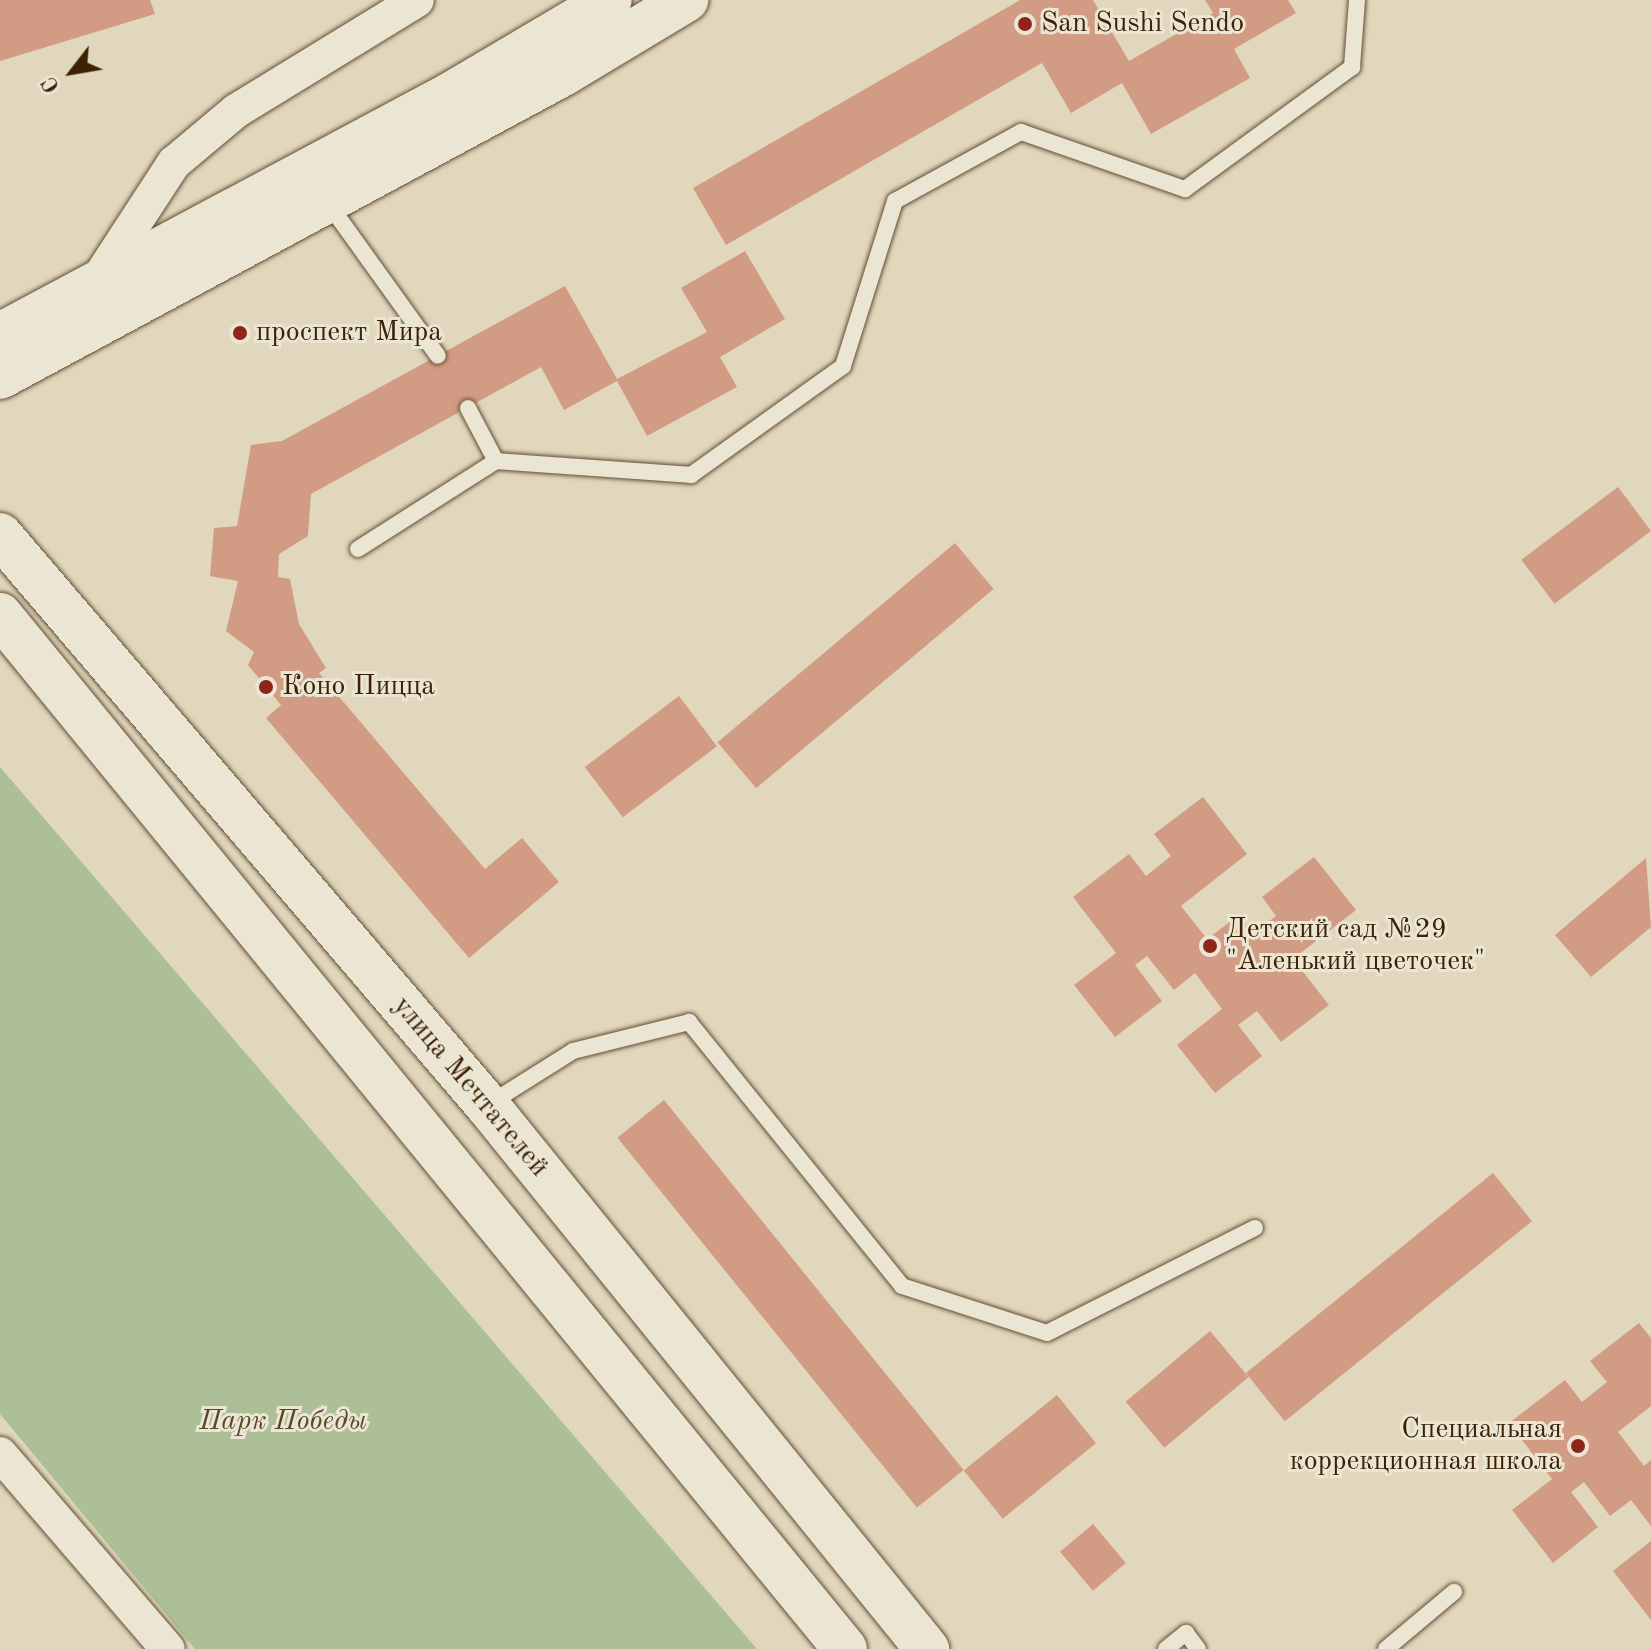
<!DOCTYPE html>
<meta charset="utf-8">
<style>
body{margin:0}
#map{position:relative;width:1651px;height:1649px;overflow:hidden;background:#e0d7bd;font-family:"Old Standard TT",serif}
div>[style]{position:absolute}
.green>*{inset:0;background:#acbf96}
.building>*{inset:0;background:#d29b84;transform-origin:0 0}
.roads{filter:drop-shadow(0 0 2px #654e32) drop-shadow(0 0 2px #654e32)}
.lane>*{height:16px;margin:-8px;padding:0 8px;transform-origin:8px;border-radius:8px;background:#ebe5d4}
.street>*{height:34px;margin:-17px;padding:0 17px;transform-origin:17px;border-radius:17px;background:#ebe5d4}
.secondary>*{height:44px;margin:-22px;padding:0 22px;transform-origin:22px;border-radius:22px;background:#ebe5d4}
.dots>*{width:22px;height:22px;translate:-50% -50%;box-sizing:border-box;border:4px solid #ebe5d4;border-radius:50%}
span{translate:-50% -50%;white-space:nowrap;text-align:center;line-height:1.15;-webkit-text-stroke:6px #ebe5d4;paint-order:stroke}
.poi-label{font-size:28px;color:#3c2103}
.left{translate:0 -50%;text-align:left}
.right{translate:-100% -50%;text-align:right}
.street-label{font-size:28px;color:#3c2103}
.park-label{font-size:28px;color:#584828;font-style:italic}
.north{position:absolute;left:32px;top:32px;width:80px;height:80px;-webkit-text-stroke:6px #ebe5d4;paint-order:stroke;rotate:239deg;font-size:22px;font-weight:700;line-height:32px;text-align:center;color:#3c2103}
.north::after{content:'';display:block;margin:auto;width:28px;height:36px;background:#3c2103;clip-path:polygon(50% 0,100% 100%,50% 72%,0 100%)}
</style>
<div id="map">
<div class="green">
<div style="clip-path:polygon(0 767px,757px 1649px,195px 1649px,0 1414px)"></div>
</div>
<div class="building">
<div style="clip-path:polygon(0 0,150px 0,155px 14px,0 61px)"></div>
<div style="clip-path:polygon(1020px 0,1093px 0,1129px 61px,1213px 13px,1205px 0,1288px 0,1296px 13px,1234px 49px,1250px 78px,1151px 134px,1122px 83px,1071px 113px,1042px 63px,726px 245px,693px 188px)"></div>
<div style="clip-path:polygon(745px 251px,785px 319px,720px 357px,737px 387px,647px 436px,617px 381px,564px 410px,541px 367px,311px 494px,308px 536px,279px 554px,278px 577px,290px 579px,299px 624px,326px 668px,319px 673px,485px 869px,522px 838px,559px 882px,469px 958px,266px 718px,281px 705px,248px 665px,254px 652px,226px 631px,238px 581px,210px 576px,214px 528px,237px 526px,251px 445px,282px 441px,565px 286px,617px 379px,707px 332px,681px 288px)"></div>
<div style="left:1618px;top:487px;width:55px;height:121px;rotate:53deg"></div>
<div style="left:955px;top:543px;width:60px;height:310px;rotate:50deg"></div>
<div style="left:679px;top:696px;width:63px;height:118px;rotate:53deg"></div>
<div style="clip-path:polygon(1203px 797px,1247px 854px,1181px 906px,1207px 939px,1239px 915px,1253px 933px,1276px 916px,1262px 897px,1314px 857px,1356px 910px,1293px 959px,1329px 1005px,1281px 1042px,1257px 1011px,1238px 1025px,1262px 1056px,1215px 1093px,1177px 1045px,1222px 1009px,1195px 973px,1174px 990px,1147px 956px,1135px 965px,1162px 1001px,1115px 1037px,1074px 985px,1116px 953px,1073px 897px,1129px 854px,1146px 876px,1171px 856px,1154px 834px)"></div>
<div style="clip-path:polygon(1646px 858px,1651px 927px,1591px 977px,1555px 935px)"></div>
<div style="left:664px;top:1100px;width:476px;height:60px;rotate:51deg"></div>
<div style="left:1493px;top:1173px;width:62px;height:318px;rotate:51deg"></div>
<div style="clip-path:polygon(1639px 1323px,1651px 1338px,1651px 1406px,1618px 1432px,1644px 1466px,1651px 1460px,1651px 1526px,1631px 1500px,1610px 1516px,1584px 1482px,1571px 1492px,1598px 1527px,1553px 1563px,1512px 1510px,1552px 1479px,1509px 1423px,1565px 1380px,1582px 1402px,1607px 1382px,1590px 1361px)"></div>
<div style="left:1210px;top:1331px;width:60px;height:110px;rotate:50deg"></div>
<div style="left:1057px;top:1395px;width:62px;height:120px;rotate:51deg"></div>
<div style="left:1093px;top:1524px;width:51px;height:43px;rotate:50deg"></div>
<div style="clip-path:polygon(1651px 1541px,1651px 1620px,1613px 1571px)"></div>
</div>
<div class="roads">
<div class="lane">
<div style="left:328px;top:203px;width:188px;rotate:54.3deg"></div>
<div style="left:468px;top:408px;width:60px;rotate:62.2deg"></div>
<div style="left:496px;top:461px;width:196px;rotate:4.1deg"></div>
<div style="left:691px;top:475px;width:187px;rotate:-35.6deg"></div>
<div style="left:843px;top:366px;width:173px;rotate:-72.5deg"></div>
<div style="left:895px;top:201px;width:144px;rotate:-28.7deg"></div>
<div style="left:1021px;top:132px;width:174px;rotate:19.2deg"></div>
<div style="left:1185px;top:189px;width:207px;rotate:-36.1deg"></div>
<div style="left:1352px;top:67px;width:67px;rotate:-85.7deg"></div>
<div style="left:358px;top:549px;width:164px;rotate:-32.5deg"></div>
<div style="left:489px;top:1104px;width:99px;rotate:-32.2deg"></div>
<div style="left:573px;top:1051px;width:120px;rotate:-14deg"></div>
<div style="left:689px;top:1022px;width:339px;rotate:51.1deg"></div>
<div style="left:902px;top:1286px;width:152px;rotate:18deg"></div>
<div style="left:1047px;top:1333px;width:233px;rotate:-26.8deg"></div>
<div style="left:1166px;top:1649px;width:26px;rotate:-39deg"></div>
<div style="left:1186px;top:1633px;width:20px;rotate:53deg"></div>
<div style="left:1386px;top:1649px;width:89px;rotate:-40deg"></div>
</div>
<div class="street">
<div style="left:95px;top:284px;width:145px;rotate:-56.9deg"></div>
<div style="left:174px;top:163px;width:81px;rotate:-40deg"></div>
<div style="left:236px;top:111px;width:212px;rotate:-31.5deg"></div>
<div style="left:0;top:1454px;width:257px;rotate:49.3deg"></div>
</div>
<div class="secondary">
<div style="left:0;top:335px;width:514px;rotate:-28.11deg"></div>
<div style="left:453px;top:93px;width:182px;rotate:-30.6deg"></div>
<div style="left:0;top:377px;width:639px;rotate:-28.29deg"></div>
<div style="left:563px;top:74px;width:144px;rotate:-31deg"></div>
<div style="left:0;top:535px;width:750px;rotate:49.49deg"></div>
<div style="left:487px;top:1105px;width:700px;rotate:51.03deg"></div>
<div style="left:0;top:615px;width:1335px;rotate:50.74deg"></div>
</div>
</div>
<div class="dots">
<div style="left:1025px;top:24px;background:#8f2418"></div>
<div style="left:240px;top:333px;background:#8f2418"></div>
<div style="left:266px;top:687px;background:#8f2418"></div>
<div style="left:1210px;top:946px;background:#8f2418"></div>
<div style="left:1578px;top:1446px;background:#8f2418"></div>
</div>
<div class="poi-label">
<span class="left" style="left:1041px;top:24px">San Sushi Sendo</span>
<span class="left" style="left:256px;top:333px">проспект Мира</span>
<span class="left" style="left:282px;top:687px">Коно Пицца</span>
<span class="left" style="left:1226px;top:946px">Детский сад №29<br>"Аленький цветочек"</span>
<span class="right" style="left:1562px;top:1446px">Специальная<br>коррекционная школа</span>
</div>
<div class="street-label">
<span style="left:470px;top:1087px;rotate:50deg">улица Мечтателей</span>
</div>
<div class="park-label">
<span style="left:283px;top:1422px">Парк Победы</span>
</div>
<div class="north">С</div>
</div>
